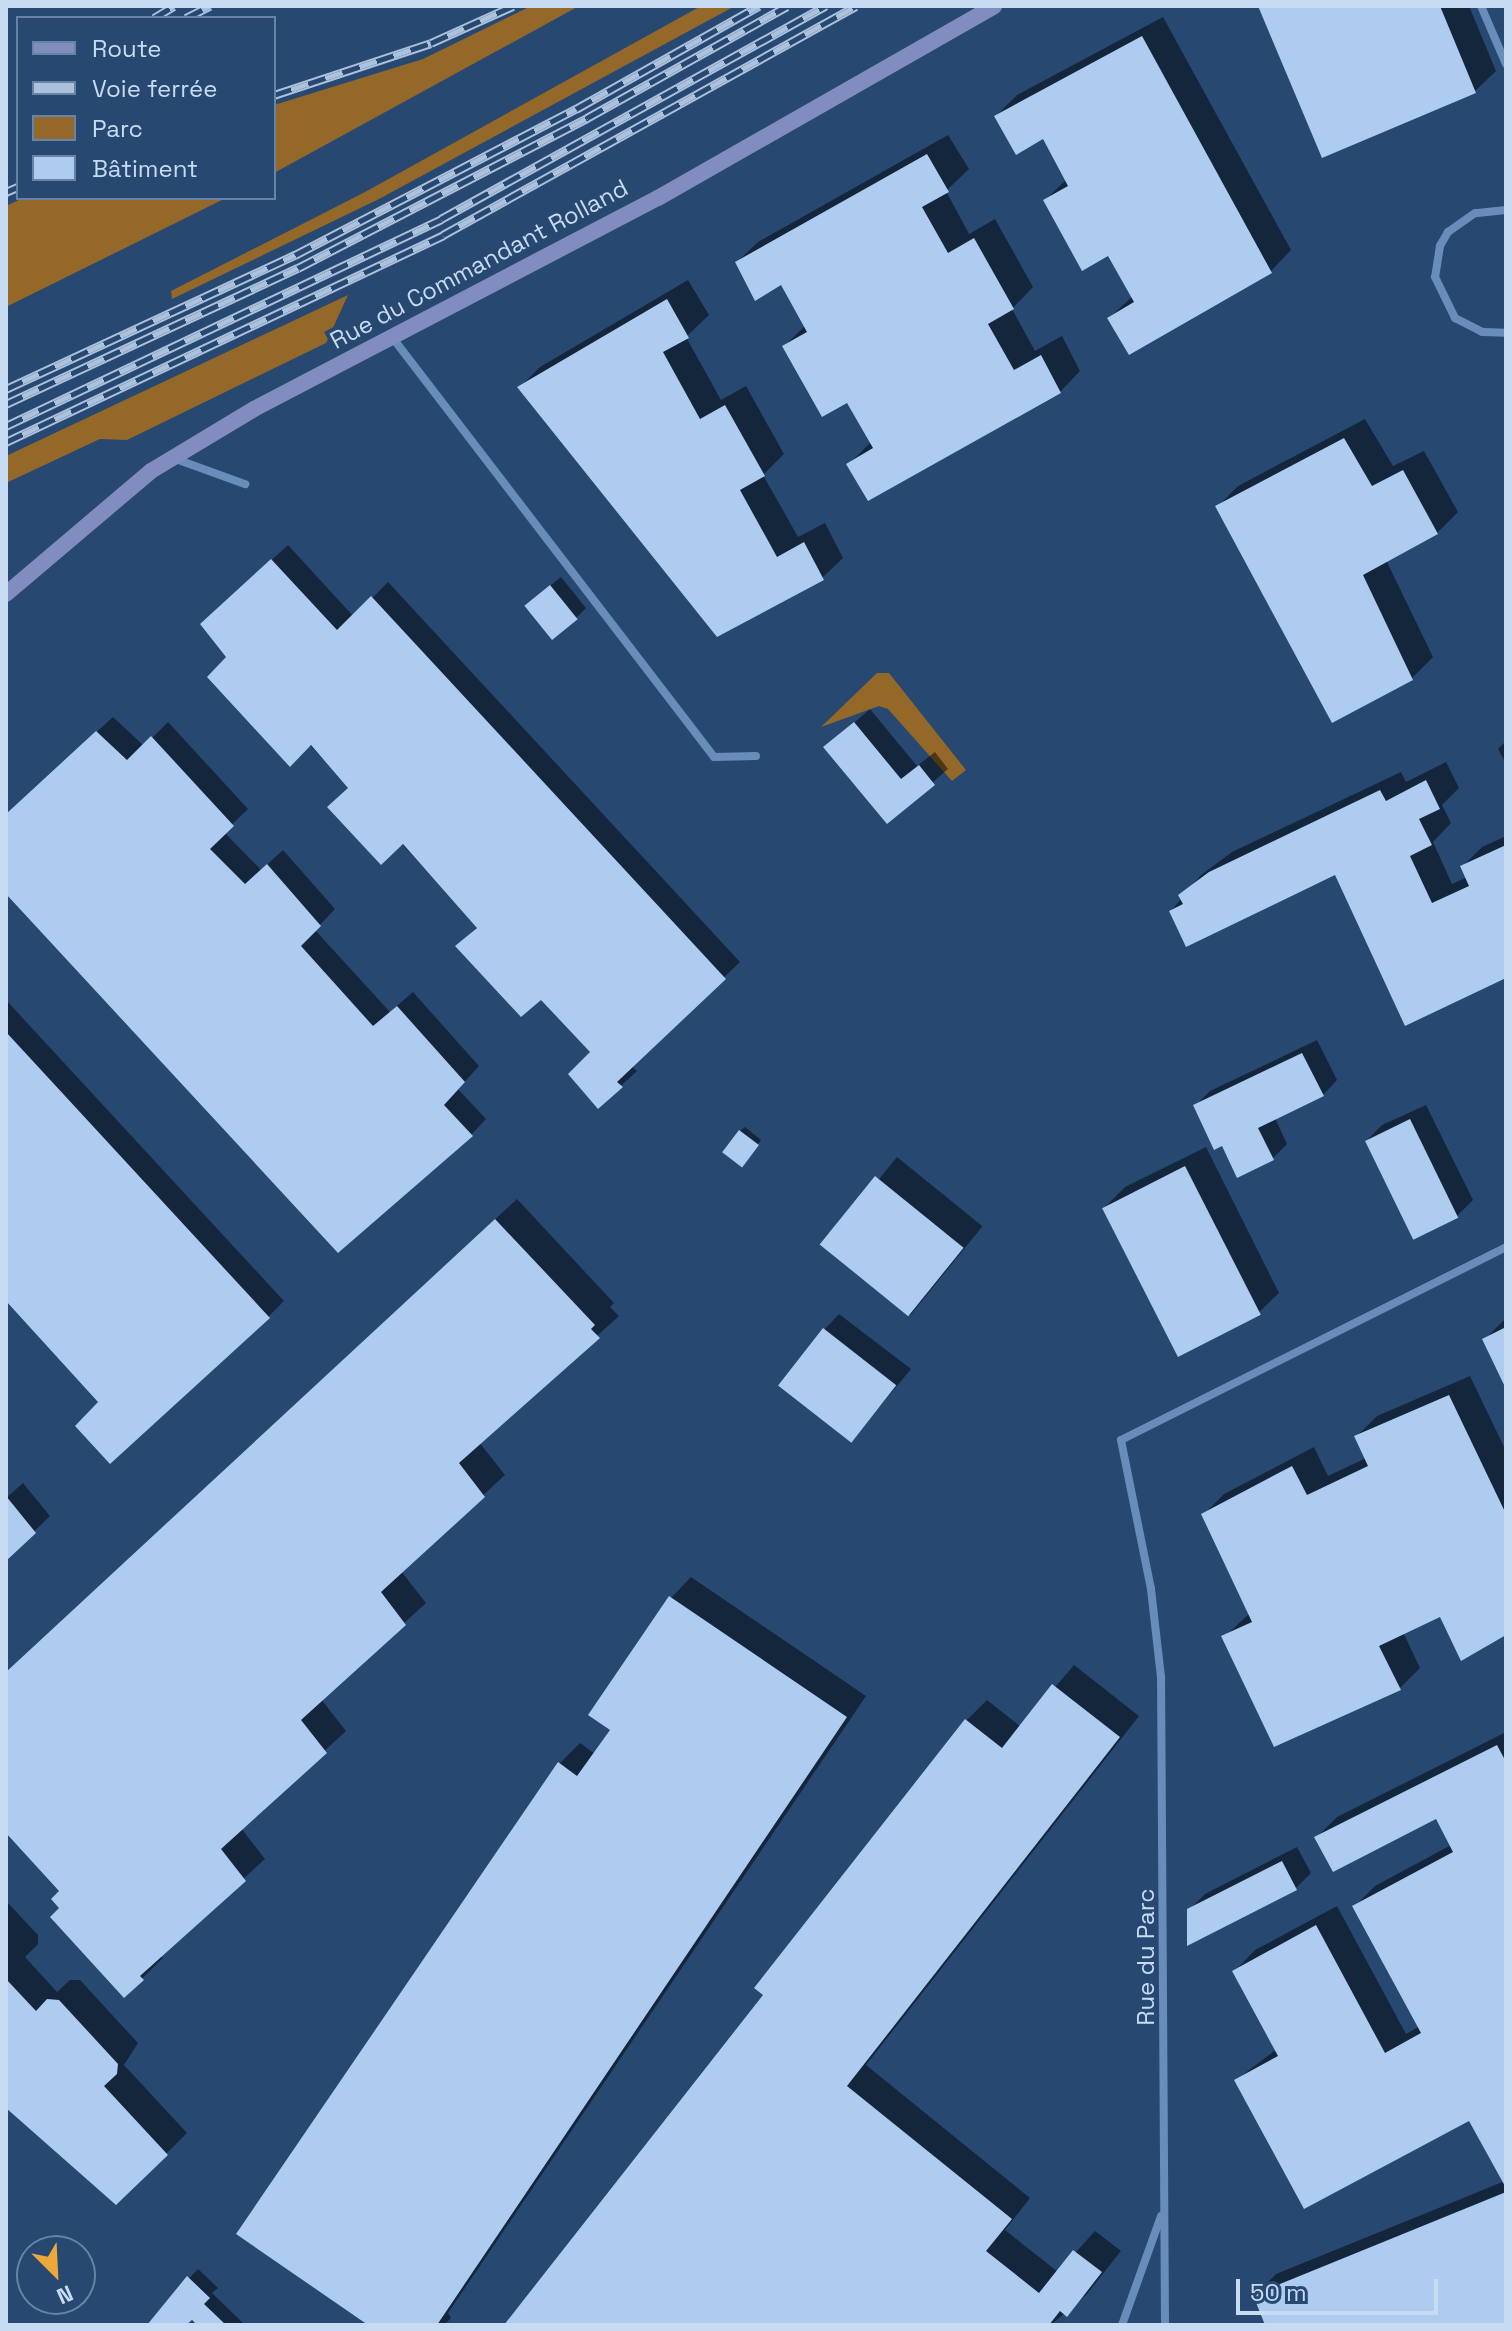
<!DOCTYPE html>
<meta charset="utf-8">
<style>
body{margin:0}
#map{position:relative;width:1512px;height:2331px;overflow:hidden;background:#274871;font-family:"Space Grotesk",sans-serif}
div>[style]{position:absolute}
.green>*{inset:0;background:#936829}
.shadow>*{inset:0;background:#0007;transform-origin:0 0}
.building>*{inset:0;background:#aecbf0;transform-origin:0 0}
.street>*{height:8px;margin:-4px;padding:0 4px;transform-origin:4px;border-radius:4px;background:#698dba}
.secondary>*{height:16px;margin:-8px;padding:0 8px;transform-origin:8px;border-radius:8px;background:#808dbe}
.rail>*{height:9px;margin-top:-4.5px;transform-origin:0;background:repeating-linear-gradient(90deg,#274871 0 18px,#abc1dc 0 36px);box-sizing:border-box;border-block:2px solid #abc1dc}
span{translate:-50% -50%;white-space:nowrap;text-align:center;line-height:1.15;-webkit-text-stroke:8px #274871;paint-order:stroke}
.street-label{font-size:24px;color:#c7dbf3}
.frame{position:absolute;inset:0;border:8px solid #c7dbf3;pointer-events:none}
.legend{position:absolute;left:16px;top:16px;width:260px;height:184px;box-sizing:border-box;background:#274871;border:2px solid #6783a5;margin:0;padding:10px 14px;list-style:none;font-size:24px;color:#c7dbf3}
.legend li{display:flex;align-items:center;gap:16px;height:40px}
.legend b{width:40px;border:2px solid #6783a5}
.north{position:absolute;left:16px;top:2235px;width:80px;height:80px;box-sizing:border-box;background:#274871;border:2px solid #6783a5;border-radius:50%;rotate:156deg;font-size:22px;font-weight:700;line-height:32px;text-align:center;color:#c7dbf3}
.north::after{content:'';display:block;margin:auto;width:28px;height:36px;background:#eda83c;clip-path:polygon(50% 0,100% 100%,50% 72%,0 100%)}
.scale{position:absolute;left:1236px;top:2279px;width:202px;height:36px;box-sizing:border-box;border:4px solid #c7dbf3;border-top:0;padding-left:10px;font-size:24px;line-height:28px;white-space:nowrap;color:#c7dbf3;-webkit-text-stroke:6px #274871;paint-order:stroke}
</style>
<div id="map">
<div class="green">
<div style="clip-path:polygon(531px 6px,579px 6px,274px 173px,274px 105px,423px 59px)"></div>
<div style="clip-path:polygon(701px 6px,735px 6px,379px 199px,172px 299px,171px 291px,365px 192px)"></div>
<div style="clip-path:polygon(23px 198px,226px 198px,6px 307px,6px 206px)"></div>
<div style="clip-path:polygon(348px 295px,326px 343px,127px 440px,100px 439px,6px 483px,6px 456px)"></div>
<div style="clip-path:polygon(877px 673px,889px 673px,966px 770px,952px 781px,888px 709px,879px 706px,821px 727px)"></div>
</div>
<div class="shadow">
<div style="clip-path:polygon(1261px 6px,1469px 6px,1496px 71px,1475px 91px)"></div>
<div style="clip-path:polygon(1163px 17px,1291px 250px,1271px 271px,1109px 318px,1133px 296px,1109px 254px,1045px 200px,1067px 179px,1043px 137px,996px 116px,1017px 95px)"></div>
<div style="clip-path:polygon(948px 135px,969px 169px,946px 191px,969px 234px,995px 219px,1033px 287px,1012px 309px,1035px 351px,1062px 336px,1080px 371px,1060px 392px,849px 464px,871px 442px,848px 400px,784px 346px,806px 325px,782px 283px,737px 262px,758px 242px)"></div>
<div style="clip-path:polygon(688px 280px,709px 315px,686px 337px,721px 400px,746px 386px,784px 454px,763px 475px,798px 537px,825px 523px,843px 558px,822px 578px,718px 635px,520px 387px,540px 367px)"></div>
<div style="clip-path:polygon(1365px 419px,1393px 466px,1424px 451px,1458px 512px,1437px 533px,1386px 560px,1433px 657px,1412px 678px,1217px 507px,1238px 486px)"></div>
<div style="clip-path:polygon(288px 545px,354px 617px,388px 582px,740px 962px,631px 1066px,637px 1071px,599px 1106px,592px 1052px,542px 997px,458px 946px,478px 926px,229px 658px,218px 609px)"></div>
<div style="clip-path:polygon(561px 577px,586px 608px,576px 618px,537px 596px)"></div>
<div style="clip-path:polygon(870px 709px,917px 766px,935px 752px,948px 769px,887px 822px,826px 747px)"></div>
<div style="clip-path:polygon(113px 717px,144px 746px,168px 722px,248px 809px,224px 832px,261px 870px,283px 850px,335px 909px,315px 930px,390px 1012px,413px 992px,479px 1066px,458px 1089px,486px 1119px,471px 1135px,6px 891px,6px 815px)"></div>
<div style="clip-path:polygon(1506px 741px,1506px 764px,1498px 749px)"></div>
<div style="clip-path:polygon(1446px 762px,1459px 788px,1442px 805px,1451px 823px,1433px 842px,1452px 884px,1467px 877px,1462px 867px,1482px 847px,1506px 836px,1506px 976px,1336px 872px,1171px 911px,1201px 875px,1232px 852px,1401px 772px,1406px 782px)"></div>
<div style="clip-path:polygon(6px 1000px,284px 1301px,268px 1317px,100px 1402px,6px 1298px)"></div>
<div style="clip-path:polygon(1317px 1040px,1337px 1080px,1323px 1095px,1275px 1118px,1287px 1144px,1273px 1158px,1223px 1144px,1195px 1106px,1210px 1091px)"></div>
<div style="clip-path:polygon(1426px 1105px,1473px 1200px,1457px 1216px,1412px 1237px,1367px 1140px,1382px 1125px)"></div>
<div style="clip-path:polygon(745px 1127px,761px 1140px,746px 1160px,740px 1131px)"></div>
<div style="clip-path:polygon(1206px 1147px,1279px 1293px,1258px 1313px,1104px 1208px,1125px 1187px)"></div>
<div style="left:897px;top:1157px;width:110px;height:114px;rotate:39deg"></div>
<div style="clip-path:polygon(517px 1199px,614px 1303px,610px 1307px,619px 1316px,479px 1442px,505px 1475px,401px 1571px,426px 1603px,321px 1699px,346px 1731px,241px 1828px,265px 1859px,160px 1955px,163px 1958px,124px 1996px,61px 1908px,62px 1890px,6px 1830px,6px 1672px)"></div>
<div style="clip-path:polygon(839px 1314px,911px 1369px,852px 1440px,824px 1330px)"></div>
<div style="clip-path:polygon(1506px 1318px,1506px 1384px,1485px 1339px)"></div>
<div style="clip-path:polygon(1470px 1376px,1506px 1451px,1506px 1635px,1462px 1658px,1441px 1614px,1403px 1632px,1420px 1668px,1399px 1689px,1224px 1637px,1250px 1613px,1203px 1515px,1224px 1494px,1314px 1447px,1328px 1476px,1366px 1458px,1356px 1437px,1377px 1416px)"></div>
<div style="clip-path:polygon(23px 1483px,50px 1516px,6px 1559px,6px 1498px)"></div>
<div style="clip-path:polygon(691px 1577px,866px 1696px,448px 2313px,451px 2318px,444px 2325px,373px 2325px,560px 1763px,580px 1743px,595px 1754px,613px 1730px,671px 1598px)"></div>
<div style="clip-path:polygon(1074px 1665px,1139px 1716px,866px 2065px,1030px 2198px,1005px 2230px,1058px 2272px,1095px 2231px,1121px 2251px,1087px 2294px,1051px 2325px,507px 2325px,765px 1994px,966px 1721px,987px 1700px,1021px 1727px)"></div>
<div style="clip-path:polygon(1506px 1732px,1506px 2325px,1267px 2325px,1255px 2295px,1276px 2274px,1505px 2181px,1470px 2118px,1236px 2080px,1277px 2049px,1235px 1971px,1255px 1950px,1337px 1906px,1406px 2034px,1420px 2026px,1354px 1907px,1375px 1886px,1451px 1845px,1437px 1817px,1316px 1838px,1337px 1817px)"></div>
<div style="clip-path:polygon(1297px 1847px,1311px 1873px,1296px 1888px,1189px 1910px,1205px 1894px)"></div>
<div style="clip-path:polygon(6px 1901px,38px 1935px,38px 1944px,25px 1957px,57px 1992px,70px 1980px,80px 1980px,138px 2043px,124px 2065px,187px 2133px,166px 2154px,6px 2104px)"></div>
<div style="clip-path:polygon(198px 2269px,218px 2288px,212px 2293px,245px 2325px,196px 2325px,169px 2299px)"></div>
</div>
<div class="building">
<div style="clip-path:polygon(1258px 6px,1440px 6px,1476px 93px,1322px 158px)"></div>
<div style="clip-path:polygon(1142px 36px,1272px 273px,1129px 355px,1107px 318px,1134px 302px,1108px 256px,1082px 271px,1043px 200px,1068px 186px,1043px 139px,1016px 155px,994px 116px)"></div>
<div style="clip-path:polygon(927px 154px,949px 192px,922px 207px,948px 253px,974px 238px,1014px 309px,988px 324px,1014px 370px,1041px 355px,1061px 393px,868px 501px,846px 464px,873px 448px,847px 403px,822px 417px,782px 346px,807px 332px,781px 285px,755px 301px,735px 262px)"></div>
<div style="clip-path:polygon(667px 299px,689px 338px,663px 352px,700px 419px,725px 405px,765px 476px,740px 490px,777px 557px,804px 542px,824px 580px,717px 637px,517px 387px)"></div>
<div style="clip-path:polygon(1344px 438px,1372px 486px,1403px 470px,1438px 534px,1363px 575px,1413px 680px,1332px 723px,1215px 506px)"></div>
<div style="clip-path:polygon(271px 559px,337px 630px,371px 596px,726px 979px,617px 1082px,623px 1087px,598px 1109px,568px 1074px,590px 1052px,541px 1000px,521px 1017px,455px 946px,477px 928px,403px 844px,381px 865px,327px 807px,348px 788px,311px 745px,290px 767px,207px 677px,226px 657px,200px 624px)"></div>
<div style="left:550px;top:585px;width:44px;height:33px;rotate:51deg"></div>
<div style="clip-path:polygon(854px 722px,901px 779px,919px 765px,935px 785px,887px 824px,823px 747px)"></div>
<div style="clip-path:polygon(96px 731px,127px 760px,151px 736px,234px 826px,210px 849px,245px 884px,267px 864px,321px 926px,301px 946px,373px 1026px,397px 1006px,465px 1082px,444px 1105px,473px 1136px,338px 1253px,6px 894px,6px 814px)"></div>
<div style="clip-path:polygon(1426px 780px,1440px 809px,1419px 819px,1432px 845px,1410px 856px,1432px 903px,1469px 886px,1460px 866px,1506px 845px,1506px 978px,1405px 1026px,1335px 875px,1186px 947px,1169px 911px,1183px 904px,1178px 895px,1209px 872px,1380px 790px,1386px 801px)"></div>
<div style="clip-path:polygon(6px 1032px,270px 1318px,110px 1464px,75px 1426px,98px 1402px,6px 1301px)"></div>
<div style="clip-path:polygon(1302px 1053px,1324px 1096px,1258px 1128px,1274px 1160px,1237px 1178px,1222px 1146px,1214px 1150px,1193px 1105px)"></div>
<div style="left:1410px;top:1119px;width:110px;height:50px;rotate:64deg"></div>
<div style="left:739px;top:1130px;width:25px;height:28px;rotate:37deg"></div>
<div style="left:1185px;top:1166px;width:167px;height:93px;rotate:63deg"></div>
<div style="left:875px;top:1176px;width:114px;height:88px;rotate:39deg"></div>
<div style="clip-path:polygon(495px 1219px,595px 1325px,591px 1329px,600px 1338px,459px 1463px,485px 1497px,381px 1592px,406px 1625px,301px 1720px,327px 1753px,221px 1849px,246px 1881px,140px 1976px,144px 1980px,124px 1998px,50px 1917px,59px 1908px,51px 1899px,59px 1891px,6px 1833px,6px 1672px)"></div>
<div style="clip-path:polygon(1506px 1327px,1506px 1389px,1482px 1339px)"></div>
<div style="left:823px;top:1328px;width:93px;height:73px;rotate:38deg"></div>
<div style="clip-path:polygon(1449px 1395px,1506px 1514px,1506px 1635px,1461px 1661px,1440px 1617px,1379px 1646px,1401px 1690px,1274px 1747px,1221px 1636px,1252px 1622px,1201px 1514px,1292px 1466px,1307px 1495px,1368px 1466px,1354px 1436px)"></div>
<div style="clip-path:polygon(6px 1496px,36px 1533px,6px 1561px)"></div>
<div style="clip-path:polygon(669px 1596px,847px 1717px,437px 2325px,368px 2325px,236px 2234px,558px 1762px,577px 1776px,610px 1730px,588px 1715px)"></div>
<div style="clip-path:polygon(1052px 1684px,1120px 1737px,847px 2086px,1012px 2219px,986px 2251px,1039px 2293px,1073px 2250px,1102px 2272px,1067px 2317px,1060px 2311px,1049px 2325px,504px 2325px,763px 1995px,754px 1988px,965px 1719px,1002px 1748px)"></div>
<div style="clip-path:polygon(1497px 1745px,1506px 1762px,1506px 2188px,1469px 2121px,1304px 2209px,1234px 2080px,1278px 2056px,1232px 1971px,1316px 1925px,1385px 2053px,1421px 2033px,1352px 1906px,1453px 1852px,1436px 1819px,1333px 1872px,1314px 1837px)"></div>
<div style="clip-path:polygon(1282px 1861px,1297px 1890px,1187px 1946px,1187px 1909px)"></div>
<div style="clip-path:polygon(6px 1979px,36px 2011px,47px 1999px,59px 2000px,118px 2064px,117px 2074px,104px 2086px,168px 2155px,116px 2205px,6px 2108px)"></div>
<div style="clip-path:polygon(1506px 2192px,1506px 2325px,1265px 2325px,1253px 2295px)"></div>
<div style="clip-path:polygon(187px 2276px,210px 2298px,204px 2304px,226px 2325px,197px 2325px,192px 2320px,186px 2325px,147px 2325px)"></div>
</div>
<div class="street">
<div style="left:1481px;top:6px;width:63px;rotate:66.7deg"></div>
<div style="left:1506px;top:210px;width:31px;rotate:174deg"></div>
<div style="left:1475px;top:213px;width:33px;rotate:145deg"></div>
<div style="left:1448px;top:232px;width:16px;rotate:120deg"></div>
<div style="left:1440px;top:246px;width:31px;rotate:99deg"></div>
<div style="left:1435px;top:277px;width:46px;rotate:64deg"></div>
<div style="left:1455px;top:318px;width:30px;rotate:27deg"></div>
<div style="left:1482px;top:332px;width:24px;rotate:2deg"></div>
<div style="left:392px;top:337px;width:529px;rotate:52.52deg"></div>
<div style="left:714px;top:757px;width:42px;rotate:-1.4deg"></div>
<div style="left:173px;top:458px;width:77px;rotate:19.9deg"></div>
<div style="left:1122px;top:2325px;width:116px;rotate:-70.3deg"></div>
<div style="left:1165px;top:2325px;width:648px;rotate:-90.35deg"></div>
<div style="left:1161px;top:1677px;width:89px;rotate:-96.5deg"></div>
<div style="left:1151px;top:1589px;width:152px;rotate:-101.4deg"></div>
<div style="left:1121px;top:1440px;width:431px;rotate:-26.6deg"></div>
</div>
<div class="secondary">
<div style="left:6px;top:594px;width:190px;rotate:-40.3deg"></div>
<div style="left:151px;top:471px;width:120px;rotate:-31deg"></div>
<div style="left:254px;top:409px;width:456px;rotate:-27.6deg"></div>
<div style="left:658px;top:198px;width:387px;rotate:-29.7deg"></div>
</div>
<div class="rail">
<div style="left:154px;top:18px;width:23px;rotate:-31deg"></div>
<div style="left:186px;top:18px;width:27px;rotate:-27deg"></div>
<div style="left:274px;top:95px;width:165px;rotate:-18.3deg"></div>
<div style="left:431px;top:43px;width:90px;rotate:-24.3deg"></div>
<div style="left:6px;top:192px;width:13px;rotate:-23deg"></div>
<div style="left:6px;top:389px;width:319px;rotate:-24.9deg"></div>
<div style="left:295px;top:255px;width:317px;rotate:-27.5deg"></div>
<div style="left:576px;top:109px;width:210px;rotate:-29.4deg"></div>
<div style="left:6px;top:404px;width:322px;rotate:-25deg"></div>
<div style="left:298px;top:268px;width:326px;rotate:-27.4deg"></div>
<div style="left:587px;top:118px;width:229px;rotate:-29.2deg"></div>
<div style="left:6px;top:426px;width:482px;rotate:-25.4deg"></div>
<div style="left:441px;top:219px;width:440px;rotate:-29deg"></div>
<div style="left:6px;top:442px;width:484px;rotate:-25.3deg"></div>
<div style="left:443px;top:235px;width:472px;rotate:-29deg"></div>
</div>
<div class="street-label">
<span style="left:479px;top:264px;rotate:-28deg">Rue du Commandant Rolland</span>
<span style="left:1146px;top:1957px;rotate:-90deg">Rue du Parc</span>
</div>
<div class="frame"></div>
<ul class="legend">
<li><b style="height:10px;background:#808dbe"></b>Route</li>
<li><b style="height:10px;background:#abc1dc"></b>Voie ferrée</li>
<li><b style="height:22px;background:#936829"></b>Parc</li>
<li><b style="height:22px;background:#aecbf0"></b>Bâtiment</li>
</ul>
<div class="north">N</div>
<div class="scale">50 m</div>
</div>
